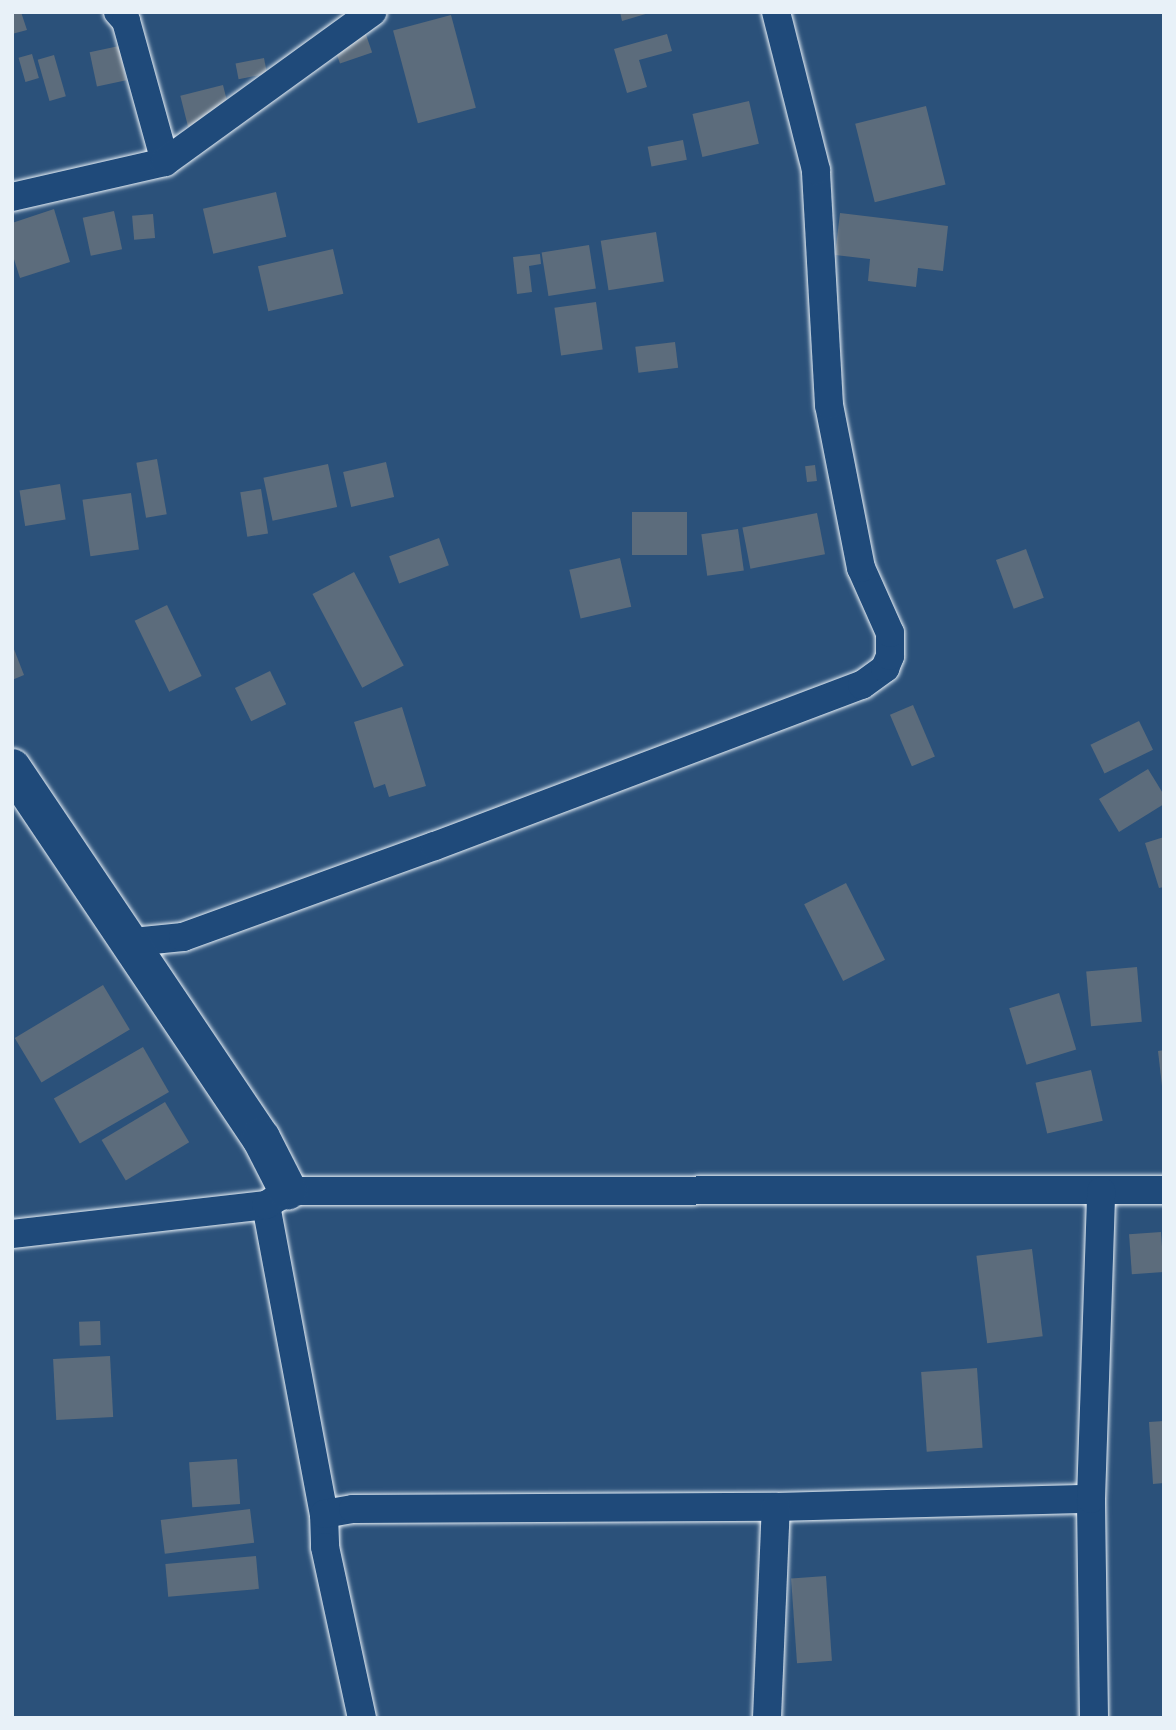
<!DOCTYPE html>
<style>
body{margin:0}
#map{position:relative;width:1176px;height:1730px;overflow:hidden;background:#2b517a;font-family:Mynerve,sans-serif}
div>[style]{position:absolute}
.building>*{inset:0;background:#5c6c7c;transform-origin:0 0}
.roads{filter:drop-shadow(0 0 2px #e8f1f8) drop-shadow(0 0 2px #e8f1f8)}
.street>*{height:28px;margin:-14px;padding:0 14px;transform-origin:14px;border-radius:14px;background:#1f4a7a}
.secondary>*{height:38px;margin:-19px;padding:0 19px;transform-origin:19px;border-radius:19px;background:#1f4a7a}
span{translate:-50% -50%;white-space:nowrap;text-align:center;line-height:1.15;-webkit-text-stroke:5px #1f4a7a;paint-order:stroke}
.frame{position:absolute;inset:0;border:14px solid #e8f1f8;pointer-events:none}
</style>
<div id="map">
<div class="building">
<div style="clip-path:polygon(21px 12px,27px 30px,12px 34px,12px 14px)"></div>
<div style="clip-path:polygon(620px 12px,649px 12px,649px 13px,622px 21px)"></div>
<div style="left:451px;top:15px;width:96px;height:60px;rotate:75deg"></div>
<div style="left:363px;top:26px;width:28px;height:34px;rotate:71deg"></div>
<div style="clip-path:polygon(667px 34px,672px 51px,639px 60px,647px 87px,627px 93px,614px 49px)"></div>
<div style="left:119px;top:46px;width:35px;height:30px;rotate:78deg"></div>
<div style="left:32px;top:54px;width:25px;height:14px;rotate:74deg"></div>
<div style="left:54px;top:55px;width:43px;height:17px;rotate:74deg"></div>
<div style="left:264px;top:58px;width:16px;height:29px;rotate:79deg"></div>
<div style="left:223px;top:85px;width:32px;height:44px;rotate:76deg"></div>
<div style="left:749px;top:101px;width:44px;height:58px;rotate:77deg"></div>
<div style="left:926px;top:106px;width:81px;height:73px;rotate:76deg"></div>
<div style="left:683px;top:140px;width:20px;height:36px;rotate:79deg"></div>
<div style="left:276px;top:192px;width:46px;height:75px;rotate:77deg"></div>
<div style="clip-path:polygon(54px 209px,70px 262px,20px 278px,12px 253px,12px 223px)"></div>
<div style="left:114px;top:211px;width:39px;height:32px;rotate:78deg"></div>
<div style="clip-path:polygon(840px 213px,948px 226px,943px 271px,918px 268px,916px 287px,868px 281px,870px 259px,835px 255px)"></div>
<div style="left:153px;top:214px;width:24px;height:21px;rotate:85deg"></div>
<div style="left:656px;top:232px;width:50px;height:56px;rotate:81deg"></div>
<div style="left:589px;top:245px;width:44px;height:48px;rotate:81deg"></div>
<div style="left:333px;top:249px;width:46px;height:77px;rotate:77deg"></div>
<div style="clip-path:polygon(540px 254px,541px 264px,529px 266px,532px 292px,517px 294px,513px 257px)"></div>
<div style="left:596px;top:302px;width:48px;height:42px;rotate:82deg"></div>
<div style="left:675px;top:342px;width:26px;height:40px;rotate:83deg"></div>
<div style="left:157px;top:459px;width:56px;height:21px;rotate:80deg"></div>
<div style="left:386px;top:462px;width:36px;height:44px;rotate:77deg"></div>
<div style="left:328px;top:464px;width:44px;height:66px;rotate:78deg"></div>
<div style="left:815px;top:465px;width:16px;height:10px;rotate:83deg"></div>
<div style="left:60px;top:484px;width:36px;height:41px;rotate:81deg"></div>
<div style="left:261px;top:489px;width:45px;height:21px;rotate:81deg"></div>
<div style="left:131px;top:493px;width:57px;height:49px;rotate:82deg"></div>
<div style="left:632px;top:512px;width:55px;height:43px"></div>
<div style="left:817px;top:513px;width:42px;height:76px;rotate:79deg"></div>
<div style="left:738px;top:529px;width:42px;height:37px;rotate:82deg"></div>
<div style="left:439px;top:538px;width:29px;height:53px;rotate:70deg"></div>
<div style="left:1026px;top:549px;width:52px;height:32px;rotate:70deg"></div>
<div style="left:620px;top:558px;width:50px;height:52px;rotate:77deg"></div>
<div style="left:354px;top:572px;width:106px;height:47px;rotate:62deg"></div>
<div style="left:167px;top:605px;width:79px;height:36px;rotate:64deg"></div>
<div style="clip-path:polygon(12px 644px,24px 675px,12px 680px)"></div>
<div style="left:270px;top:671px;width:37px;height:39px;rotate:64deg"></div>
<div style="left:913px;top:705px;width:56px;height:25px;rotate:67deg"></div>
<div style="clip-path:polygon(402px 707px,426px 786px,389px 797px,385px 784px,374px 788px,354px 722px)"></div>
<div style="left:1139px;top:721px;width:32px;height:54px;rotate:64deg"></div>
<div style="clip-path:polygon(1148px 769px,1164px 795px,1164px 804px,1119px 832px,1099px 799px)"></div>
<div style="clip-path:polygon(1164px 837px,1164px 887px,1159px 888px,1145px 843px)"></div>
<div style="left:846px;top:883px;width:86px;height:47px;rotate:63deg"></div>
<div style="left:1137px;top:967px;width:55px;height:51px;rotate:85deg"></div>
<div style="left:103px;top:985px;width:52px;height:103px;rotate:59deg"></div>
<div style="left:1059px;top:993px;width:59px;height:52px;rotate:73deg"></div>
<div style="left:143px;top:1047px;width:52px;height:103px;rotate:60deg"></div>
<div style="clip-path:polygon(1164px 1050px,1164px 1086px,1162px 1086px,1158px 1051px)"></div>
<div style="left:1091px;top:1070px;width:52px;height:57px;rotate:77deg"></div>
<div style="left:165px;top:1102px;width:47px;height:74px;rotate:59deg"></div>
<div style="left:1161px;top:1232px;width:40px;height:32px;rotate:86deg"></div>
<div style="left:1032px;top:1249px;width:88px;height:56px;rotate:83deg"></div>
<div style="left:100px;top:1321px;width:24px;height:21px;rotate:88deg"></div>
<div style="left:110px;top:1356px;width:61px;height:57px;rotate:87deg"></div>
<div style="left:977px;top:1368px;width:80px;height:56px;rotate:86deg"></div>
<div style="clip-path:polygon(1164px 1421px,1164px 1483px,1153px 1484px,1149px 1422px)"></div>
<div style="left:237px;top:1459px;width:45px;height:48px;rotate:86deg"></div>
<div style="left:250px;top:1509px;width:34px;height:90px;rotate:83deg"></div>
<div style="left:256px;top:1556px;width:33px;height:91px;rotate:85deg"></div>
<div style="left:826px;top:1576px;width:85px;height:35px;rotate:86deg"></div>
</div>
<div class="roads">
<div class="street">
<div style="left:118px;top:12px;width:12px;rotate:48deg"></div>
<div style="left:126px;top:21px;width:146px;rotate:74.5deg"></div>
<div style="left:12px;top:197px;width:157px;rotate:-12.9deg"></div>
<div style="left:165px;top:162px;width:256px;rotate:-35.9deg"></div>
<div style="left:133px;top:942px;width:50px;rotate:-5.7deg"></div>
<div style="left:183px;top:937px;width:268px;rotate:-19.9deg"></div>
<div style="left:435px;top:846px;width:456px;rotate:-20.7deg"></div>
<div style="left:862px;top:685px;width:29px;rotate:-36deg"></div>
<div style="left:885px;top:668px;width:13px;rotate:-67deg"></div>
<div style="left:890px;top:656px;width:23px;rotate:-90deg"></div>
<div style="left:890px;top:633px;width:71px;rotate:-114deg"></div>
<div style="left:861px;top:568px;width:166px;rotate:-101.1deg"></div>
<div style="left:829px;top:405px;width:235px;rotate:-93.2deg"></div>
<div style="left:816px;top:170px;width:163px;rotate:-104.2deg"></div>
<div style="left:266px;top:1205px;width:314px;rotate:79.4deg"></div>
<div style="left:324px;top:1514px;width:33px;rotate:88deg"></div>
<div style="left:325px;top:1547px;width:175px;rotate:77.8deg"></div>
<div style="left:12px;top:1234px;width:256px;rotate:-6.5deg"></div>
<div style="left:266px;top:1205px;width:26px;rotate:-32deg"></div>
<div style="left:288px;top:1191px;width:876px;rotate:-0.07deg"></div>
<div style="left:324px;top:1514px;width:29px;rotate:-10deg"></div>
<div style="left:353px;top:1509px;width:423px;rotate:-0.3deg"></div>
<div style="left:776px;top:1507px;width:315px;rotate:-1.5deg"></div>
<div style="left:767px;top:1718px;width:211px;rotate:-87.6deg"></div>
<div style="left:1094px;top:1718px;width:219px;rotate:-90.8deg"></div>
<div style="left:1091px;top:1499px;width:308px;rotate:-88.1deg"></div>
</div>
<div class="secondary">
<div style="left:12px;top:768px;width:446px;rotate:56.1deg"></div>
<div style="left:261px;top:1138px;width:59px;rotate:63deg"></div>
</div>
</div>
<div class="frame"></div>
</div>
